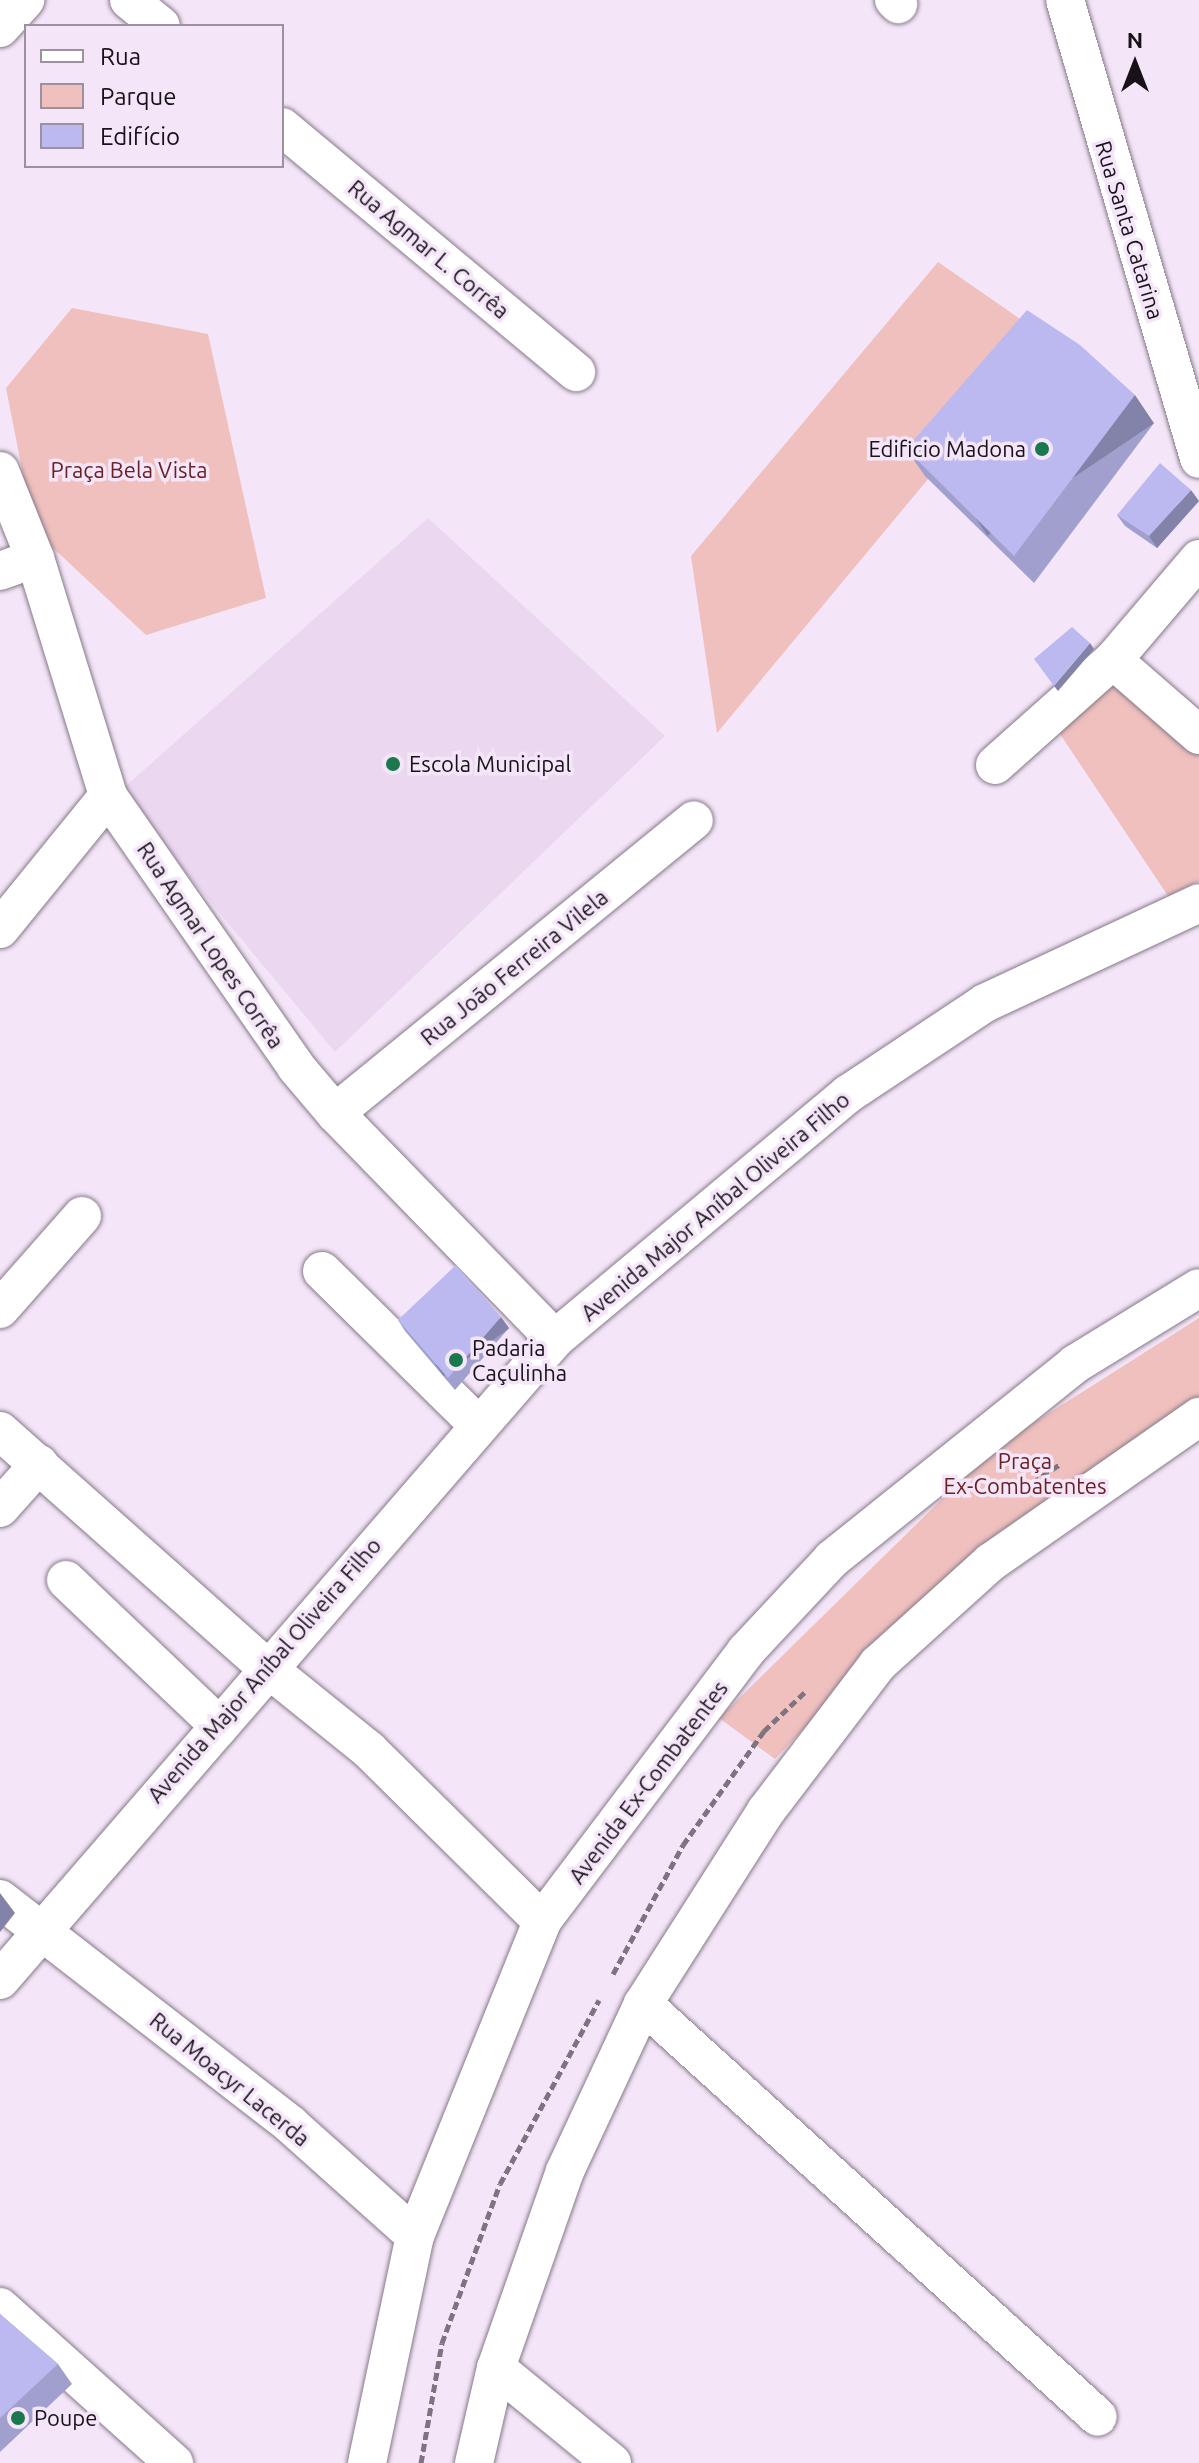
<!DOCTYPE html>
<meta charset="utf-8">
<style>
body{margin:0}
#map{position:relative;width:1199px;height:2463px;overflow:hidden;background:#f4e6f8;font-family:Ubuntu,sans-serif}
div>[style]{position:absolute}
.built>*{inset:0;background:#ebd8f0}
.green>*{inset:0;background:#efc0bd}
.path>*{height:5px;margin-top:-2.5px;transform-origin:0;background:repeating-linear-gradient(90deg,#7d747f 0 8px,transparent 0 12px)}
.roads{filter:drop-shadow(0 0 2px #867989) drop-shadow(0 0 2px #867989)}
.minor>*{height:38px;margin:-19px;padding:0 19px;transform-origin:19px;border-radius:19px;background:#fff}
.wall>*{inset:0;background:#a19fce}
.shaded-wall>*{inset:0;background:#8382a8;transform-origin:0 0}
.building>*{inset:0;background:#bbb9f0}
.dots>*{width:22px;height:22px;translate:-50% -50%;box-sizing:border-box;border:4px solid #f4e6f8;border-radius:50%}
span{translate:-50% -50%;white-space:nowrap;text-align:center;line-height:1.15;-webkit-text-stroke:7px #f4e6f8;paint-order:stroke}
.street-label{font-size:22px;color:#171218}
.poi-label{font-size:22px;color:#171218}
.right{translate:-100% -50%;text-align:right}
.left{translate:0 -50%;text-align:left}
.park-label{font-size:22px;color:#6a1f21}
.legend{position:absolute;left:24px;top:24px;width:260px;height:144px;box-sizing:border-box;background:#f4e6f8;border:2px solid #9c919e;margin:0;padding:10px 14px;list-style:none;font-size:24px;color:#171218}
.legend li{display:flex;align-items:center;gap:16px;height:40px}
.legend b{width:40px;border:2px solid #9c919e}
.north{position:absolute;left:1095px;top:24px;width:80px;height:80px;-webkit-text-stroke:6px #f4e6f8;paint-order:stroke;rotate:0deg;font-size:22px;font-weight:700;line-height:32px;text-align:center;color:#171218}
.north::after{content:'';display:block;margin:auto;width:28px;height:36px;background:#171218;clip-path:polygon(50% 0,100% 100%,50% 72%,0 100%)}
</style>
<div id="map">
<div class="built">
<div style="clip-path:polygon(428px 518px,665px 736px,335px 1052px,119px 792px)"></div>
</div>
<div class="green">
<div style="clip-path:polygon(938px 262px,1046px 337px,717px 733px,691px 556px)"></div>
<div style="clip-path:polygon(72px 308px,208px 334px,266px 598px,146px 635px,34px 530px,6px 388px)"></div>
<div style="clip-path:polygon(1115px 666px,1199px 747px,1199px 881px,1168px 896px,1050px 719px)"></div>
<div style="clip-path:polygon(1199px 1318px,1199px 1402px,959px 1565px,775px 1759px,719px 1718px,994px 1448px)"></div>
</div>
<div class="path">
<div style="left:1032px;top:1483px;width:34px;rotate:-34deg"></div>
<div style="left:613px;top:1974px;width:147px;rotate:-61.5deg"></div>
<div style="left:683px;top:1845px;width:140px;rotate:-54.6deg"></div>
<div style="left:764px;top:1731px;width:59px;rotate:-43.6deg"></div>
<div style="left:421px;top:2463px;width:122px;rotate:-80.1deg"></div>
<div style="left:442px;top:2343px;width:169px;rotate:-70deg"></div>
<div style="left:500px;top:2184px;width:209px;rotate:-61.7deg"></div>
</div>
<div class="roads">
<div class="minor">
<div style="left:129px;top:0;width:41px;rotate:39.1deg"></div>
<div style="left:894px;top:0;width:6px;rotate:45deg"></div>
<div style="left:1065px;top:0;width:478px;rotate:73.7deg"></div>
<div style="left:0;top:28px;width:38px;rotate:-48deg"></div>
<div style="left:282px;top:127px;width:383px;rotate:39.8deg"></div>
<div style="left:0;top:471px;width:94px;rotate:68.1deg"></div>
<div style="left:35px;top:558px;width:249px;rotate:72.9deg"></div>
<div style="left:108px;top:796px;width:330px;rotate:55.2deg"></div>
<div style="left:296px;top:1067px;width:60px;rotate:49.7deg"></div>
<div style="left:335px;top:1113px;width:315px;rotate:45.8deg"></div>
<div style="left:1199px;top:559px;width:133px;rotate:130.4deg"></div>
<div style="left:1113px;top:660px;width:114px;rotate:41.1deg"></div>
<div style="left:0;top:571px;width:37px;rotate:-20deg"></div>
<div style="left:995px;top:765px;width:158px;rotate:-41.7deg"></div>
<div style="left:0;top:929px;width:171px;rotate:-50.9deg"></div>
<div style="left:335px;top:1113px;width:463px;rotate:-39.2deg"></div>
<div style="left:322px;top:1271px;width:219px;rotate:44.6deg"></div>
<div style="left:0;top:1309px;width:124px;rotate:-48.6deg"></div>
<div style="left:0;top:1431px;width:356px;rotate:41.6deg"></div>
<div style="left:266px;top:1667px;width:132px;rotate:38.9deg"></div>
<div style="left:369px;top:1750px;width:243px;rotate:44.7deg"></div>
<div style="left:0;top:1508px;width:59px;rotate:-48.4deg"></div>
<div style="left:66px;top:1580px;width:209px;rotate:43.6deg"></div>
<div style="left:0;top:1899px;width:368px;rotate:37.8deg"></div>
<div style="left:291px;top:2125px;width:166px;rotate:41.8deg"></div>
<div style="left:0;top:1980px;width:848px;rotate:-49.11deg"></div>
<div style="left:555px;top:1339px;width:382px;rotate:-39.9deg"></div>
<div style="left:848px;top:1094px;width:164px;rotate:-33.6deg"></div>
<div style="left:985px;top:1003px;width:236px;rotate:-25deg"></div>
<div style="left:643px;top:2004px;width:614px;rotate:42.23deg"></div>
<div style="left:0;top:2307px;width:234px;rotate:41.9deg"></div>
<div style="left:496px;top:2368px;width:150px;rotate:39.3deg"></div>
<div style="left:367px;top:2463px;width:232px;rotate:-78.1deg"></div>
<div style="left:415px;top:2236px;width:340px;rotate:-68deg"></div>
<div style="left:542px;top:1921px;width:338px;rotate:-52.9deg"></div>
<div style="left:746px;top:1651px;width:126px;rotate:-46.9deg"></div>
<div style="left:832px;top:1559px;width:312px;rotate:-38.7deg"></div>
<div style="left:1075px;top:1364px;width:145px;rotate:-31.5deg"></div>
<div style="left:474px;top:2463px;width:98px;rotate:-77deg"></div>
<div style="left:496px;top:2368px;width:209px;rotate:-70.7deg"></div>
<div style="left:565px;top:2171px;width:184px;rotate:-65deg"></div>
<div style="left:643px;top:2004px;width:229px;rotate:-57.5deg"></div>
<div style="left:766px;top:1811px;width:185px;rotate:-52.7deg"></div>
<div style="left:878px;top:1664px;width:152px;rotate:-42.1deg"></div>
<div style="left:991px;top:1562px;width:254px;rotate:-34.9deg"></div>
</div>
</div>
<div class="wall">
<div style="clip-path:polygon(1154px 423px,1034px 583px,925px 476px,906px 449px)"></div>
<div style="clip-path:polygon(1199px 501px,1157px 548px,1125px 526px,1117px 515px)"></div>
<div style="clip-path:polygon(398px 1320px,509px 1328px,455px 1390px,405px 1331px)"></div>
<div style="clip-path:polygon(0 2314px,58px 2364px,72px 2384px,0 2452px)"></div>
</div>
<div class="shaded-wall">
<div style="left:1135px;top:395px;width:34px;height:201px;rotate:56deg"></div>
<div style="clip-path:polygon(1191px 490px,1199px 501px,1157px 548px,1149px 536px)"></div>
<div style="clip-path:polygon(1090px 643px,1094px 649px,1058px 691px,1054px 686px)"></div>
<div style="left:501px;top:1317px;width:14px;height:81px;rotate:54deg"></div>
<div style="clip-path:polygon(0 1893px,15px 1913px,0 1932px)"></div>
</div>
<div class="building">
<div style="clip-path:polygon(1027px 310px,1080px 345px,1135px 395px,1014px 556px,906px 449px)"></div>
<div style="clip-path:polygon(1160px 463px,1191px 490px,1149px 536px,1117px 515px)"></div>
<div style="clip-path:polygon(1072px 627px,1090px 643px,1054px 686px,1034px 659px)"></div>
<div style="clip-path:polygon(456px 1265px,501px 1317px,448px 1378px,398px 1320px)"></div>
<div style="clip-path:polygon(0 2314px,58px 2364px,0 2418px)"></div>
</div>
<div class="dots">
<div style="left:1042px;top:449px;background:#1b774d"></div>
<div style="left:393px;top:764px;background:#1b774d"></div>
<div style="left:456px;top:1360px;background:#1b774d"></div>
<div style="left:18px;top:2418px;background:#1b774d"></div>
</div>
<div class="street-label">
<span style="left:1130px;top:230px;rotate:73deg">Rua Santa Catarina</span>
<span style="left:429px;top:249px;rotate:40deg">Rua Agmar L. Corrêa</span>
<span style="left:211px;top:945px;rotate:56deg">Rua Agmar Lopes Corrêa</span>
<span style="left:514px;top:967px;rotate:-39deg">Rua João Ferreira Vilela</span>
<span style="left:715px;top:1206px;rotate:-40deg">Avenida Major Aníbal Oliveira Filho</span>
<span style="left:264px;top:1670px;rotate:-49deg">Avenida Major Aníbal Oliveira Filho</span>
<span style="left:648px;top:1782px;rotate:-53deg">Avenida Ex-Combatentes</span>
<span style="left:230px;top:2079px;rotate:39deg">Rua Moacyr Lacerda</span>
</div>
<div class="poi-label">
<span class="right" style="left:1026px;top:449px">Edificio Madona</span>
<span class="left" style="left:409px;top:764px">Escola Municipal</span>
<span class="left" style="left:472px;top:1360px">Padaria<br>Caçulinha</span>
<span class="left" style="left:34px;top:2418px">Poupe</span>
</div>
<div class="park-label">
<span style="left:129px;top:470px">Praça Bela Vista</span>
<span style="left:1025px;top:1473px">Praça<br>Ex-Combatentes</span>
</div>
<ul class="legend">
<li><b style="height:10px;background:#fff"></b>Rua</li>
<li><b style="height:22px;background:#efc0bd"></b>Parque</li>
<li><b style="height:22px;background:#bbb9f0"></b>Edifício</li>
</ul>
<div class="north">N</div>
</div>
